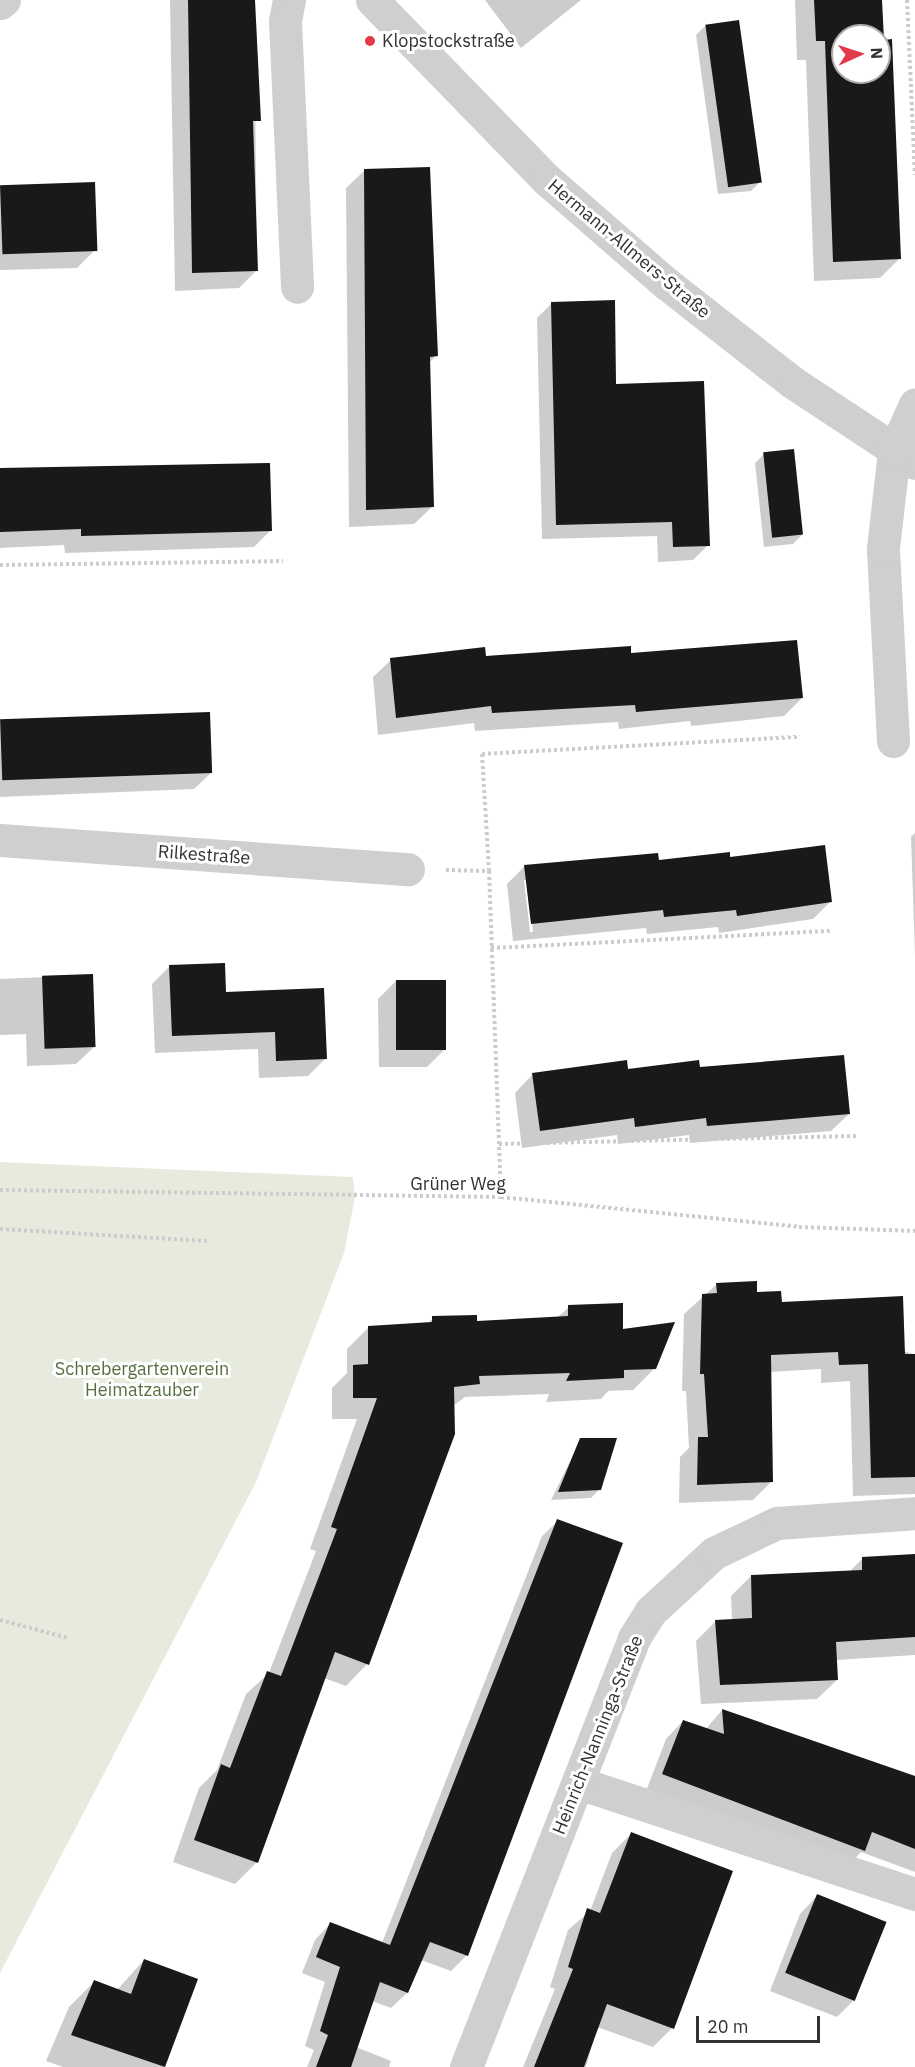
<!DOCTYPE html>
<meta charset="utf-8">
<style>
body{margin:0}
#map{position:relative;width:915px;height:2067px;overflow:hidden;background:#fff;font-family:"IBM Plex Sans",sans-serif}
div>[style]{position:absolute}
.green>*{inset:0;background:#e6ebde}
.shadow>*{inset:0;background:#0003}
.building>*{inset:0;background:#191919;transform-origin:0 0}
.path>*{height:4px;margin-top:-2px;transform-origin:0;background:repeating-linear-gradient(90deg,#ccc 0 3px,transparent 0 6px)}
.minor>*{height:33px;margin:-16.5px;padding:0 16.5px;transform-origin:16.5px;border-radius:16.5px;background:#cfcfcf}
.dots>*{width:16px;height:16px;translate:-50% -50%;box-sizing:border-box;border:3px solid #fff;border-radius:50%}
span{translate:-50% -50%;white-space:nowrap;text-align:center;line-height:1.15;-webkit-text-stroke:6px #fff;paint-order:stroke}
.poi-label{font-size:18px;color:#323232}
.left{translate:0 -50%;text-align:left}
.street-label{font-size:18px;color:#323232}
.park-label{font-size:18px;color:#566e3f}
.north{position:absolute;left:831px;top:24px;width:60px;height:60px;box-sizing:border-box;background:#fff;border:2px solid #adadad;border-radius:50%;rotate:87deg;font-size:16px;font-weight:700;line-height:24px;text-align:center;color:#323232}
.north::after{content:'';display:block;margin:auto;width:21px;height:27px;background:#e33a4b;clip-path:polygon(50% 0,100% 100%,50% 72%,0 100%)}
.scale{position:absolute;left:696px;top:2016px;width:124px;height:27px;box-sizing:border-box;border:3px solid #323232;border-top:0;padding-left:8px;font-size:18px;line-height:21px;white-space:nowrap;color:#323232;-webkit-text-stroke:4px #fff;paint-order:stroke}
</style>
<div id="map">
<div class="green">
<div style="clip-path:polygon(0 1162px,353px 1177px,355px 1197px,344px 1253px,256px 1482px,0 1973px)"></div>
</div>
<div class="shadow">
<div style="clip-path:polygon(170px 0,254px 0,257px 270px,239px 288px,175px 291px)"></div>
<div style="clip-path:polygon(485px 0,581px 0,521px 48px)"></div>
<div style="clip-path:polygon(evenodd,795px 0,880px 0,899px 259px,880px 278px,814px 281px,806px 60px,797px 60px,795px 0,843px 36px,879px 36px,879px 72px,843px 72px,843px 36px)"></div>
<div style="clip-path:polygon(705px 26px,760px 182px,751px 191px,718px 194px,696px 35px)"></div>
<div style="clip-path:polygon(364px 171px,436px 356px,429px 363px,432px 507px,414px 524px,349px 527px,346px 188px)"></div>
<div style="clip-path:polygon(0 186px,95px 250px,77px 268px,0 270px)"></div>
<div style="clip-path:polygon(552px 303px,615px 385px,708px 545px,693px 560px,658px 562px,657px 536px,542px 539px,537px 318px)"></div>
<div style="clip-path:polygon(764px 454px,802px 535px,793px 544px,764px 547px,755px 463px)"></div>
<div style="clip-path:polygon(0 471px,271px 530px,254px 547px,65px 553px,64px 545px,0 548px)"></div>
<div style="clip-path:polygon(485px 657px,802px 698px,784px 716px,691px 726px,690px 721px,619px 729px,618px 722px,475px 731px,474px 723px,378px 735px,373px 677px,391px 660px)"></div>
<div style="clip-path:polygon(0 720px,211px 773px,194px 789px,0 797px)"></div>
<div style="clip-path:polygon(915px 833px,915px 955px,911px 837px)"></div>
<div style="clip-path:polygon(evenodd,729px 859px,830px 902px,813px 919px,719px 933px,718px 927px,647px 934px,646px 928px,513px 941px,507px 884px,525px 866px,729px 859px,524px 880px,528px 880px,533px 932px,530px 932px,524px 880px)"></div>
<div style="clip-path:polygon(170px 966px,224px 994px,326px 1058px,308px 1076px,259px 1078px,258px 1049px,155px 1053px,152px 984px)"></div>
<div style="clip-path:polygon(92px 975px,94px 1047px,76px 1064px,27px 1066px,26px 1034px,0 1035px,0 979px)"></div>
<div style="clip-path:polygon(396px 981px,445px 1049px,427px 1067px,379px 1067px,378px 999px)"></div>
<div style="clip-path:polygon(698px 1068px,849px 1114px,831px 1131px,690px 1143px,689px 1135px,618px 1144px,617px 1135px,522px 1148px,515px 1093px,532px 1075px)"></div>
<div style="clip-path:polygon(717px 1284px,915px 1355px,915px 1494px,853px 1496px,850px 1381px,821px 1383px,821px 1369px,769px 1372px,772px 1481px,753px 1500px,679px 1503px,680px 1457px,689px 1448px,686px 1391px,682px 1391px,684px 1314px)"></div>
<div style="clip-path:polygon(569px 1307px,622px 1331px,655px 1368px,633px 1390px,608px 1391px,601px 1399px,546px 1402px,549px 1394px,465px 1397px,453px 1406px,367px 1664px,346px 1686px,324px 1678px,257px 1862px,235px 1884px,173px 1862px,199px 1788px,217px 1770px,246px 1694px,269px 1673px,316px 1551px,310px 1549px,357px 1419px,332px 1419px,332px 1388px,347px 1373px,347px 1349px,369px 1327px,427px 1324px,433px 1318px,476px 1322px,557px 1318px)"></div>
<div style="clip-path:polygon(581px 1439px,600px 1489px,591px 1498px,551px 1500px)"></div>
<div style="clip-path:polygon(558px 1521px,467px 1955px,451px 1971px,421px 1960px,407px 1993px,391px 2008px,372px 2001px,356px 2047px,391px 2061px,389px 2067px,307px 2067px,314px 2050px,305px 2046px,325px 1982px,302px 1973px,315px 1940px,330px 1924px,382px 1943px,542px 1536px)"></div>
<div style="clip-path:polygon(915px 1556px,915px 1655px,836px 1660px,837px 1680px,817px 1699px,701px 1704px,696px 1641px,716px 1621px,732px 1621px,731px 1596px,751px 1576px,849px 1572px,862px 1559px)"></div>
<div style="clip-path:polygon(722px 1710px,915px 1778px,915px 1872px,861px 1852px,846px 1868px,646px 1791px,666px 1739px,683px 1721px,706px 1729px)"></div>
<div style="clip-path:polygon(631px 1834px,672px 2028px,653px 2047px,597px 2027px,586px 2067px,523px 2067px,555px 1989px,550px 1987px,568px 1930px,590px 1911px,612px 1853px)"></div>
<div style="clip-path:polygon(817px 1896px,855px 1999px,837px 2017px,770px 1991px,800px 1914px)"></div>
<div style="clip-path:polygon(144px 1960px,196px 1980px,164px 2067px,63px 2067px,46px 2061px,69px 2007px,94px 1982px,117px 1990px)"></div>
</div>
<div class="building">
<div style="clip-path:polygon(188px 0,255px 0,261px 121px,253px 121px,258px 271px,192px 273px)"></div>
<div style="clip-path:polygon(evenodd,814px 0,882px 0,884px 40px,892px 39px,901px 259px,833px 262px,825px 41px,816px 41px,814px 0,843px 36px,879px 36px,879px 72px,843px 72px,843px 36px)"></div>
<div style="left:739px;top:20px;width:164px;height:34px;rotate:82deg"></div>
<div style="clip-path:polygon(430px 167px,438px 356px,430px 357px,434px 507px,366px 510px,364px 169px)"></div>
<div style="left:95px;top:182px;width:69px;height:95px;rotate:88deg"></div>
<div style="clip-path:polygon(615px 300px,616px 384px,704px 381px,710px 546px,673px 547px,672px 522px,556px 525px,551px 302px)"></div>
<div style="left:794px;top:449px;width:86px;height:31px;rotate:84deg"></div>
<div style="clip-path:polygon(270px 463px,272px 531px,81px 536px,81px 529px,0 532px,0 468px)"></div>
<div style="clip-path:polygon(797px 640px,803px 698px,636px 712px,635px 705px,492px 713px,491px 706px,396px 718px,390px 658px,485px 647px,486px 656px,631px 646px,631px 653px)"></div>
<div style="left:210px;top:712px;width:61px;height:210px;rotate:88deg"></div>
<div style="clip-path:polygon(825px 845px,832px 902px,737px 916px,736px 910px,664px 917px,663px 910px,531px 924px,524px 865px,658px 853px,659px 860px,730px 852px,730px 857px)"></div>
<div style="clip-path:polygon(225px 963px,226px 992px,324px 988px,327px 1059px,276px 1061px,275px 1032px,172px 1036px,169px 965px)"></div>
<div style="left:93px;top:974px;width:73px;height:51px;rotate:88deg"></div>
<div style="left:396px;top:980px;width:50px;height:70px"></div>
<div style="clip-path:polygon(844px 1055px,850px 1114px,707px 1126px,706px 1118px,635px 1127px,634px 1118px,540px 1131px,532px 1073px,627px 1060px,628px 1069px,699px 1060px,700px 1067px)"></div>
<div style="clip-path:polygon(757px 1281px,757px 1292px,781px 1291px,782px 1302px,903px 1296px,905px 1354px,915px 1354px,915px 1477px,871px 1478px,868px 1364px,839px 1365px,838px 1352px,771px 1355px,773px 1482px,697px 1485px,698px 1437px,708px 1437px,704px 1374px,700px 1374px,702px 1294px,717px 1293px,716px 1283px)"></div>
<div style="clip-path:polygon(623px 1303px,623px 1329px,675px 1322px,656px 1369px,624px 1370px,624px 1378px,566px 1381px,570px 1373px,479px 1376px,480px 1384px,454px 1387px,455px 1434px,369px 1665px,335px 1652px,258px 1863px,194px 1840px,221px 1764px,230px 1768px,267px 1671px,281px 1676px,337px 1529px,331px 1527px,377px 1398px,353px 1398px,353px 1365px,368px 1364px,368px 1326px,432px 1322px,432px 1316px,477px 1315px,477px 1321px,568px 1316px,568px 1305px)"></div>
<div style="clip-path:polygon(580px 1438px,617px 1438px,601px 1490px,558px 1492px)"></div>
<div style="clip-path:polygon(557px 1519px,623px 1543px,468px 1956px,430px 1942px,408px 1993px,380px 1982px,351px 2067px,316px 2067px,328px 2035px,320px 2031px,340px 1967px,316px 1957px,330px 1922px,390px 1945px)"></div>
<div style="clip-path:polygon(915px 1554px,915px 1637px,836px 1642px,838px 1680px,720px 1685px,715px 1620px,752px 1618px,751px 1575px,862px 1570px,862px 1557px)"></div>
<div style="clip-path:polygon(722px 1709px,915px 1776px,915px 1849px,872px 1832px,865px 1851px,662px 1774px,683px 1720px,724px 1734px)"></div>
<div style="clip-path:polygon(631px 1832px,733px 1871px,674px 2029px,607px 2004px,584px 2067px,534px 2067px,573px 1969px,568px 1967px,587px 1908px,600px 1913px)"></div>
<div style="left:817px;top:1894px;width:75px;height:85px;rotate:22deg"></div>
<div style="clip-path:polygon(144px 1959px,198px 1979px,165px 2067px,71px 2035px,94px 1980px,131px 1994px)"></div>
</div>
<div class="path">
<div style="left:907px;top:0;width:175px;rotate:87.4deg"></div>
<div style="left:0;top:565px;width:283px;rotate:-0.8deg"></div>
<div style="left:446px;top:870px;width:43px;rotate:1.3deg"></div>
<div style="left:489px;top:871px;width:326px;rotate:87.9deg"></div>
<div style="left:489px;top:871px;width:117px;rotate:-93.4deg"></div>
<div style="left:482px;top:754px;width:318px;rotate:-3.1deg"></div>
<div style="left:491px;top:948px;width:341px;rotate:-2.9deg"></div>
<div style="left:499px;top:1144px;width:357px;rotate:-1.3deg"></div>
<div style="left:0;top:1190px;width:501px;rotate:0.8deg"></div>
<div style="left:501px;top:1197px;width:300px;rotate:5.7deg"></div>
<div style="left:799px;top:1227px;width:116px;rotate:2deg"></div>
<div style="left:0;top:1229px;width:207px;rotate:3.3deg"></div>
<div style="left:0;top:1620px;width:70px;rotate:14.8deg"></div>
</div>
<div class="minor">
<div style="left:289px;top:0;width:21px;rotate:101deg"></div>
<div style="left:285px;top:21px;width:266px;rotate:87.4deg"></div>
<div style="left:372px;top:0;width:250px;rotate:45.8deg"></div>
<div style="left:546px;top:179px;width:160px;rotate:41deg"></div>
<div style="left:667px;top:284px;width:159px;rotate:38.1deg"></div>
<div style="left:792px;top:382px;width:147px;rotate:33.4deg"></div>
<div style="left:0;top:3px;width:5px;rotate:-37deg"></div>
<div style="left:893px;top:741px;width:193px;rotate:-93deg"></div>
<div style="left:883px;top:548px;width:98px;rotate:-83.5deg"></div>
<div style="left:894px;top:451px;width:51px;rotate:-65.9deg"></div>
<div style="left:0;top:840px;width:409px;rotate:4.1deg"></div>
<div style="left:579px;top:1783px;width:354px;rotate:18.3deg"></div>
<div style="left:466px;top:2067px;width:461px;rotate:-68.6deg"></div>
<div style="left:634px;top:1638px;width:31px;rotate:-58deg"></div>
<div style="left:650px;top:1612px;width:87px;rotate:-42.7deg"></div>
<div style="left:714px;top:1553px;width:70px;rotate:-25.5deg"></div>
<div style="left:777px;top:1523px;width:138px;rotate:-4.1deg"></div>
</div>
<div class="dots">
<div style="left:370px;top:41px;background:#e33a4b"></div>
</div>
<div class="poi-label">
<span class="left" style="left:382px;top:41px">Klopstockstraße</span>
</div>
<div class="street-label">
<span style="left:629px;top:249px;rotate:40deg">Hermann-Allmers-Straße</span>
<span style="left:204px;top:855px;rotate:4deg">Rilkestraße</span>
<span style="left:458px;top:1184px">Grüner Weg</span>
<span style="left:598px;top:1735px;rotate:-68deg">Heinrich-Nanninga-Straße</span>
</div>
<div class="park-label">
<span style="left:142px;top:1380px">Schrebergartenverein<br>Heimatzauber</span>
</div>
<div class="north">N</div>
<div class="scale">20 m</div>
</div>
